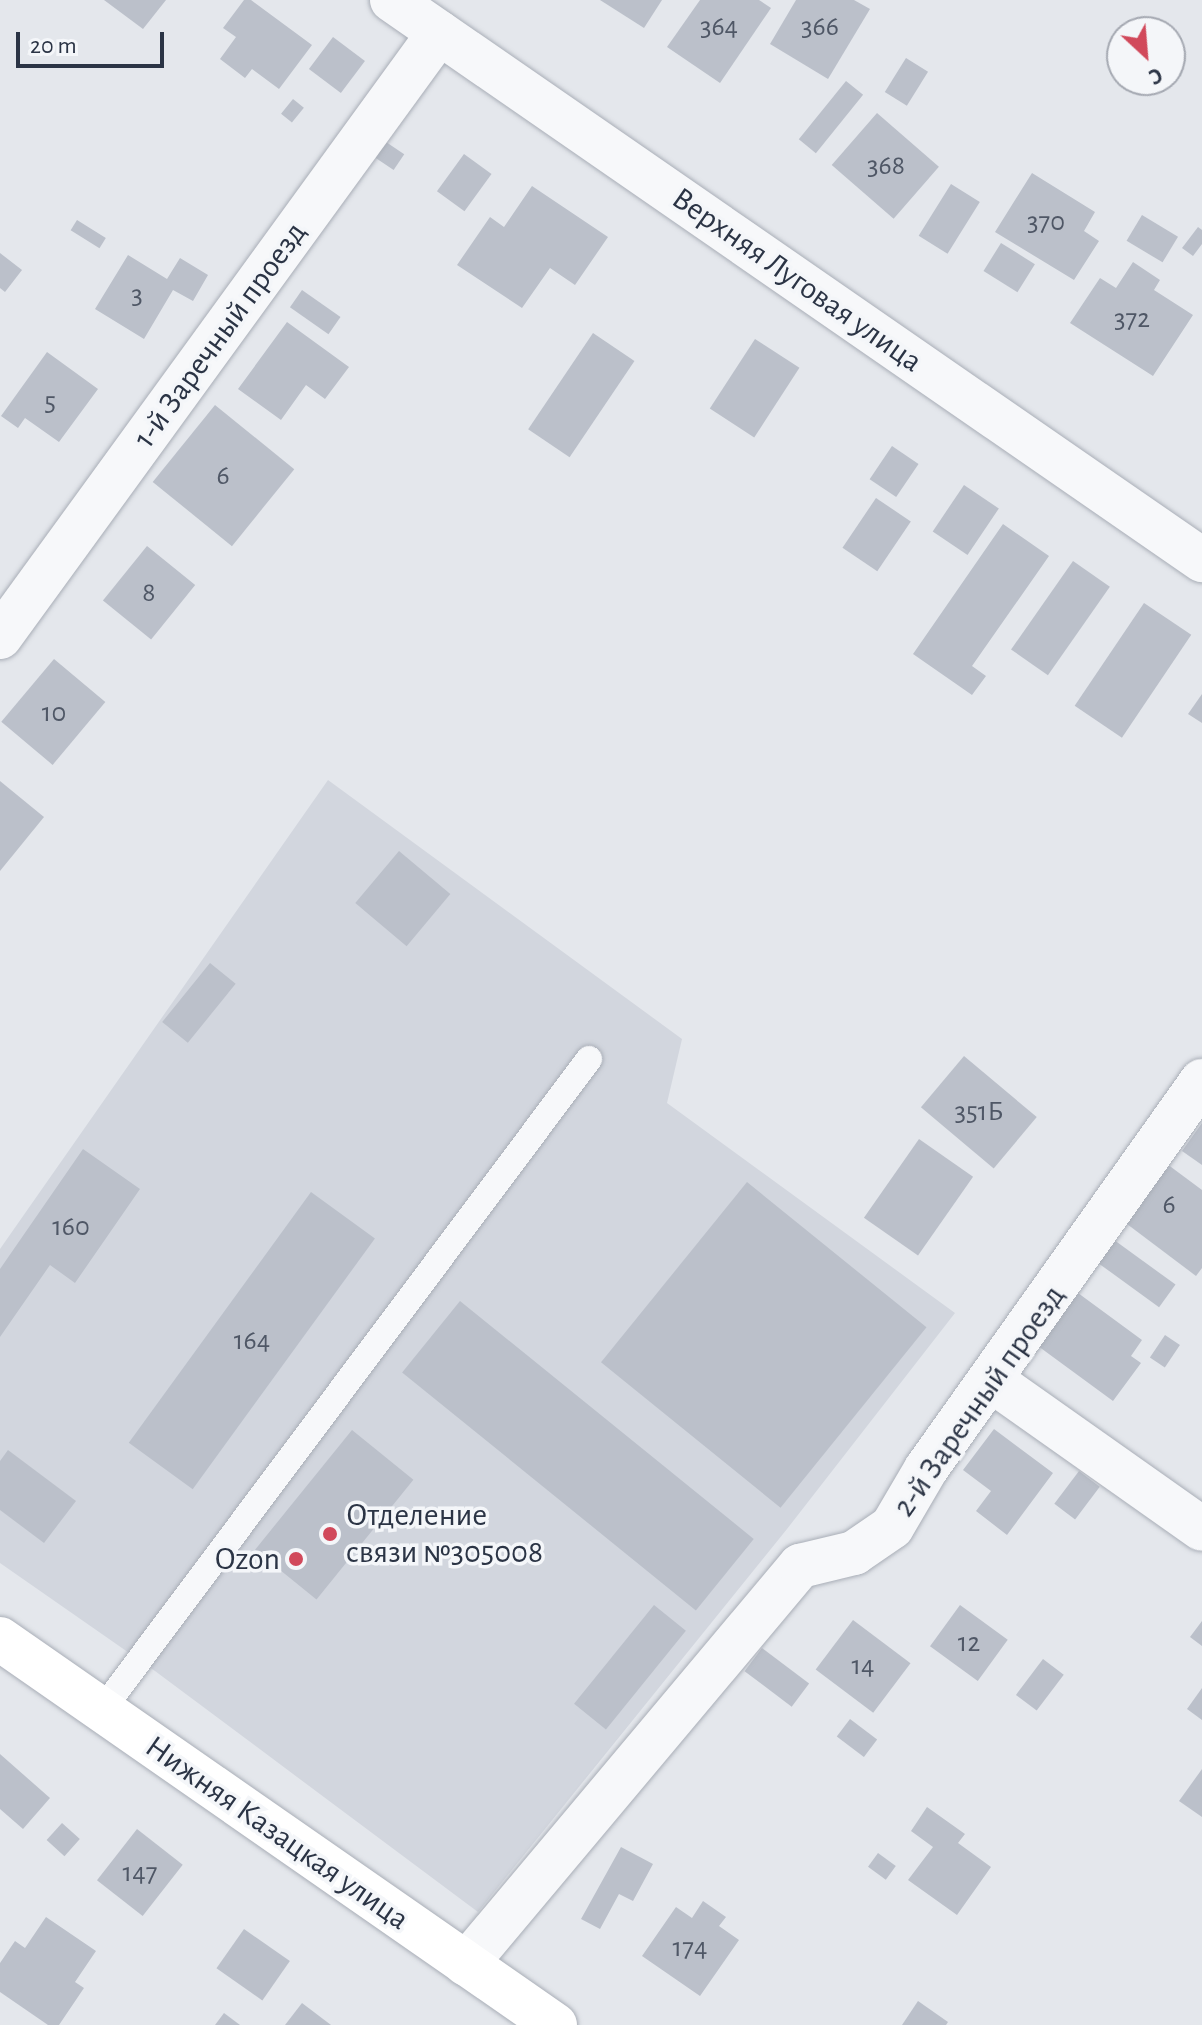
<!DOCTYPE html>
<meta charset="utf-8">
<style>
body{margin:0}
#map{position:relative;width:1202px;height:2025px;overflow:hidden;background:#e4e7ec;font-family:"Alegreya Sans",sans-serif}
div>[style]{position:absolute}
.built>*{inset:0;background:#d2d6de}
.building>*{inset:0;background:#bbc0ca;transform-origin:0 0}
.roads{filter:drop-shadow(0 0 2px #a9aeb7) drop-shadow(0 0 2px #a9aeb7)}
.lane>*{height:26px;margin:-13px;padding:0 13px;transform-origin:13px;border-radius:13px;background:#f7f8fa}
.street>*{height:44px;margin:-22px;padding:0 22px;transform-origin:22px;border-radius:22px;background:#f7f8fa}
.secondary>*{height:44px;margin:-22px;padding:0 22px;transform-origin:22px;border-radius:22px;background:#fff}
.dots>*{width:22px;height:22px;translate:-50% -50%;box-sizing:border-box;border:4px solid #f4f6f9;border-radius:50%}
span{translate:-50% -50%;white-space:nowrap;text-align:center;line-height:1.15;-webkit-text-stroke:7px #f4f6f9;paint-order:stroke}
.number-label{font-size:28px;color:#4f5766}
.number-label span{-webkit-text-stroke-width:0}
.street-label{font-size:32px;color:#2b3445}
.poi-label{font-size:32px;color:#2b3445}
.left{translate:0 -50%;text-align:left}
.right{translate:-100% -50%;text-align:right}
.north{position:absolute;left:1106px;top:16px;width:80px;height:80px;box-sizing:border-box;background:#f4f6f9;border:2px solid #a4a8b1;border-radius:50%;rotate:154deg;font-size:22px;font-weight:700;line-height:32px;text-align:center;color:#2b3445}
.north::after{content:'';display:block;margin:auto;width:28px;height:36px;background:#d1495b;clip-path:polygon(50% 0,100% 100%,50% 72%,0 100%)}
.scale{position:absolute;left:16px;top:32px;width:148px;height:36px;box-sizing:border-box;border:4px solid #2b3445;border-top:0;padding-left:10px;font-size:24px;line-height:28px;white-space:nowrap;color:#2b3445;-webkit-text-stroke:6px #f4f6f9;paint-order:stroke}
</style>
<div id="map">
<div class="built">
<div style="clip-path:polygon(328px 780px,682px 1039px,667px 1103px,955px 1313px,787px 1529px,478px 1912px,155px 1671px,0 1563px,0 1249px)"></div>
</div>
<div class="building">
<div style="clip-path:polygon(104px 0,166px 0,143px 29px)"></div>
<div style="clip-path:polygon(244px 0,251px 0,312px 45px,279px 89px,252px 69px,245px 78px,220px 59px,236px 37px,223px 28px)"></div>
<div style="clip-path:polygon(600px 0,662px 0,644px 28px)"></div>
<div style="clip-path:polygon(700px 0,759px 0,771px 8px,720px 83px,667px 47px)"></div>
<div style="clip-path:polygon(796px 0,854px 0,870px 9px,828px 79px,770px 44px)"></div>
<div style="left:333px;top:37px;width:40px;height:40px;rotate:37deg"></div>
<div style="left:906px;top:58px;width:26px;height:40px;rotate:32deg"></div>
<div style="left:846px;top:81px;width:22px;height:75px;rotate:39deg"></div>
<div style="left:293px;top:99px;width:14px;height:19px;rotate:39deg"></div>
<div style="left:877px;top:113px;width:82px;height:69px;rotate:41deg"></div>
<div style="left:386px;top:142px;width:22px;height:19px;rotate:34deg"></div>
<div style="left:464px;top:154px;width:34px;height:46px;rotate:36deg"></div>
<div style="clip-path:polygon(1032px 173px,1095px 212px,1084px 231px,1099px 241px,1074px 280px,995px 232px)"></div>
<div style="left:951px;top:184px;width:34px;height:61px;rotate:32deg"></div>
<div style="clip-path:polygon(532px 186px,608px 237px,575px 285px,550px 268px,522px 308px,457px 265px,490px 217px,504px 227px)"></div>
<div style="left:1142px;top:215px;width:42px;height:30px;rotate:31deg"></div>
<div style="left:77px;top:220px;width:34px;height:12px;rotate:32deg"></div>
<div style="clip-path:polygon(1198px 227px,1202px 230px,1202px 244px,1193px 256px,1182px 248px)"></div>
<div style="left:1001px;top:243px;width:40px;height:33px;rotate:32deg"></div>
<div style="clip-path:polygon(0 253px,22px 270px,5px 292px,0 288px)"></div>
<div style="clip-path:polygon(128px 255px,167px 279px,180px 258px,208px 275px,193px 301px,173px 290px,144px 339px,95px 309px)"></div>
<div style="clip-path:polygon(1133px 262px,1160px 280px,1154px 290px,1193px 315px,1153px 376px,1070px 323px,1100px 278px,1116px 288px)"></div>
<div style="left:302px;top:290px;width:47px;height:21px;rotate:35deg"></div>
<div style="clip-path:polygon(287px 322px,349px 367px,325px 399px,306px 385px,281px 420px,238px 389px)"></div>
<div style="left:593px;top:333px;width:50px;height:116px;rotate:34deg"></div>
<div style="left:755px;top:339px;width:53px;height:83px;rotate:33deg"></div>
<div style="clip-path:polygon(47px 352px,98px 389px,59px 442px,25px 418px,18px 428px,1px 416px)"></div>
<div style="left:215px;top:405px;width:102px;height:99px;rotate:39deg"></div>
<div style="left:892px;top:446px;width:32px;height:40px;rotate:34deg"></div>
<div style="left:964px;top:485px;width:42px;height:56px;rotate:34deg"></div>
<div style="left:876px;top:498px;width:42px;height:60px;rotate:34deg"></div>
<div style="clip-path:polygon(1003px 524px,1049px 556px,972px 666px,986px 676px,972px 695px,913px 654px)"></div>
<div style="left:147px;top:546px;width:62px;height:70px;rotate:39deg"></div>
<div style="left:1073px;top:561px;width:45px;height:108px;rotate:35deg"></div>
<div style="left:1144px;top:603px;width:57px;height:124px;rotate:34deg"></div>
<div style="left:54px;top:659px;width:67px;height:82px;rotate:40deg"></div>
<div style="clip-path:polygon(1202px 694px,1202px 723px,1188px 714px)"></div>
<div style="clip-path:polygon(0 781px,44px 817px,0 871px)"></div>
<div style="left:399px;top:851px;width:67px;height:68px;rotate:40deg"></div>
<div style="left:210px;top:963px;width:33px;height:76px;rotate:39deg"></div>
<div style="left:964px;top:1056px;width:95px;height:67px;rotate:40deg"></div>
<div style="clip-path:polygon(1202px 1123px,1202px 1165px,1182px 1151px)"></div>
<div style="left:919px;top:1139px;width:66px;height:96px;rotate:35deg"></div>
<div style="clip-path:polygon(83px 1149px,140px 1189px,75px 1283px,50px 1265px,0 1337px,0 1269px)"></div>
<div style="clip-path:polygon(1167px 1164px,1202px 1190px,1202px 1268px,1196px 1276px,1123px 1221px)"></div>
<div style="left:747px;top:1182px;width:231px;height:232px;rotate:39deg"></div>
<div style="left:311px;top:1192px;width:79px;height:310px;rotate:36deg"></div>
<div style="left:1110px;top:1237px;width:81px;height:28px;rotate:36deg"></div>
<div style="clip-path:polygon(1078px 1293px,1142px 1340px,1131px 1356px,1141px 1363px,1113px 1401px,1038px 1346px)"></div>
<div style="left:460px;top:1301px;width:378px;height:92px;rotate:39deg"></div>
<div style="left:1165px;top:1335px;width:18px;height:27px;rotate:34deg"></div>
<div style="clip-path:polygon(994px 1429px,1053px 1473px,1007px 1535px,976px 1511px,991px 1491px,963px 1470px)"></div>
<div style="left:352px;top:1430px;width:79px;height:154px;rotate:39deg"></div>
<div style="clip-path:polygon(8px 1450px,76px 1501px,44px 1543px,0 1510px,0 1461px)"></div>
<div style="left:1079px;top:1471px;width:26px;height:41px;rotate:37deg"></div>
<div style="left:654px;top:1605px;width:41px;height:127px;rotate:39deg"></div>
<div style="left:960px;top:1605px;width:59px;height:51px;rotate:36deg"></div>
<div style="left:853px;top:1620px;width:72px;height:62px;rotate:37deg"></div>
<div style="clip-path:polygon(1202px 1621px,1202px 1646px,1190px 1637px)"></div>
<div style="left:762px;top:1648px;width:59px;height:29px;rotate:37deg"></div>
<div style="left:1043px;top:1659px;width:26px;height:45px;rotate:37deg"></div>
<div style="clip-path:polygon(1202px 1688px,1202px 1720px,1187px 1709px)"></div>
<div style="left:850px;top:1719px;width:34px;height:22px;rotate:37deg"></div>
<div style="clip-path:polygon(0 1754px,50px 1798px,23px 1829px,0 1809px)"></div>
<div style="clip-path:polygon(1202px 1769px,1202px 1817px,1179px 1801px)"></div>
<div style="clip-path:polygon(927px 1807px,965px 1834px,958px 1843px,991px 1867px,957px 1915px,908px 1880px,933px 1847px,911px 1831px)"></div>
<div style="left:62px;top:1823px;width:24px;height:23px;rotate:42deg"></div>
<div style="left:137px;top:1829px;width:58px;height:65px;rotate:38deg"></div>
<div style="clip-path:polygon(621px 1847px,653px 1864px,633px 1901px,619px 1894px,600px 1929px,581px 1919px)"></div>
<div style="left:878px;top:1853px;width:22px;height:17px;rotate:36deg"></div>
<div style="clip-path:polygon(703px 1901px,726px 1917px,719px 1926px,739px 1940px,700px 1996px,642px 1956px,676px 1907px,692px 1918px)"></div>
<div style="clip-path:polygon(46px 1917px,96px 1951px,75px 1982px,84px 1988px,59px 2025px,48px 2025px,0 1992px,0 1963px,15px 1941px,25px 1948px)"></div>
<div style="left:244px;top:1929px;width:56px;height:48px;rotate:35deg"></div>
<div style="clip-path:polygon(918px 2001px,948px 2022px,946px 2025px,902px 2025px)"></div>
<div style="clip-path:polygon(302px 2003px,331px 2025px,285px 2025px)"></div>
<div style="clip-path:polygon(224px 2013px,240px 2025px,215px 2025px)"></div>
</div>
<div class="roads">
<div class="lane">
<div style="left:102px;top:1710px;width:813px;rotate:-53.2deg"></div>
</div>
<div class="street">
<div style="left:392px;top:0;width:985px;rotate:34.66deg"></div>
<div style="left:0;top:637px;width:747px;rotate:-53.99deg"></div>
<div style="left:991px;top:1380px;width:258px;rotate:35.2deg"></div>
<div style="left:466px;top:1964px;width:520px;rotate:-50deg"></div>
<div style="left:800px;top:1566px;width:56px;rotate:-13.5deg"></div>
<div style="left:854px;top:1553px;width:46px;rotate:-34.4deg"></div>
<div style="left:892px;top:1527px;width:67px;rotate:-59.6deg"></div>
<div style="left:926px;top:1469px;width:476px;rotate:-54.6deg"></div>
</div>
<div class="secondary">
<div style="left:0;top:1639px;width:676px;rotate:34.82deg"></div>
</div>
</div>
<div class="dots">
<div style="left:330px;top:1534px;background:#d1495b"></div>
<div style="left:296px;top:1559px;background:#d1495b"></div>
</div>
<div class="number-label">
<span style="left:719px;top:27px">364</span>
<span style="left:820px;top:27px">366</span>
<span style="left:886px;top:166px">368</span>
<span style="left:1046px;top:222px">370</span>
<span style="left:137px;top:295px">3</span>
<span style="left:1132px;top:319px">372</span>
<span style="left:50px;top:402px">5</span>
<span style="left:223px;top:476px">6</span>
<span style="left:149px;top:593px">8</span>
<span style="left:54px;top:713px">10</span>
<span style="left:979px;top:1112px">351Б</span>
<span style="left:1169px;top:1205px">6</span>
<span style="left:71px;top:1227px">160</span>
<span style="left:252px;top:1341px">164</span>
<span style="left:969px;top:1643px">12</span>
<span style="left:863px;top:1666px">14</span>
<span style="left:140px;top:1873px">147</span>
<span style="left:690px;top:1948px">174</span>
</div>
<div class="street-label">
<span style="left:797px;top:280px;rotate:35deg">Верхняя Луговая улица</span>
<span style="left:220px;top:335px;rotate:-54deg">1-й Заречный проезд</span>
<span style="left:979px;top:1401px;rotate:-55deg">2-й Заречный проезд</span>
<span style="left:277px;top:1833px;rotate:35deg">Нижняя Казацкая улица</span>
</div>
<div class="poi-label">
<span class="left" style="left:346px;top:1534px">Отделение<br>связи №305008</span>
<span class="right" style="left:280px;top:1559px">Ozon</span>
</div>
<div class="north">С</div>
<div class="scale">20 m</div>
</div>
